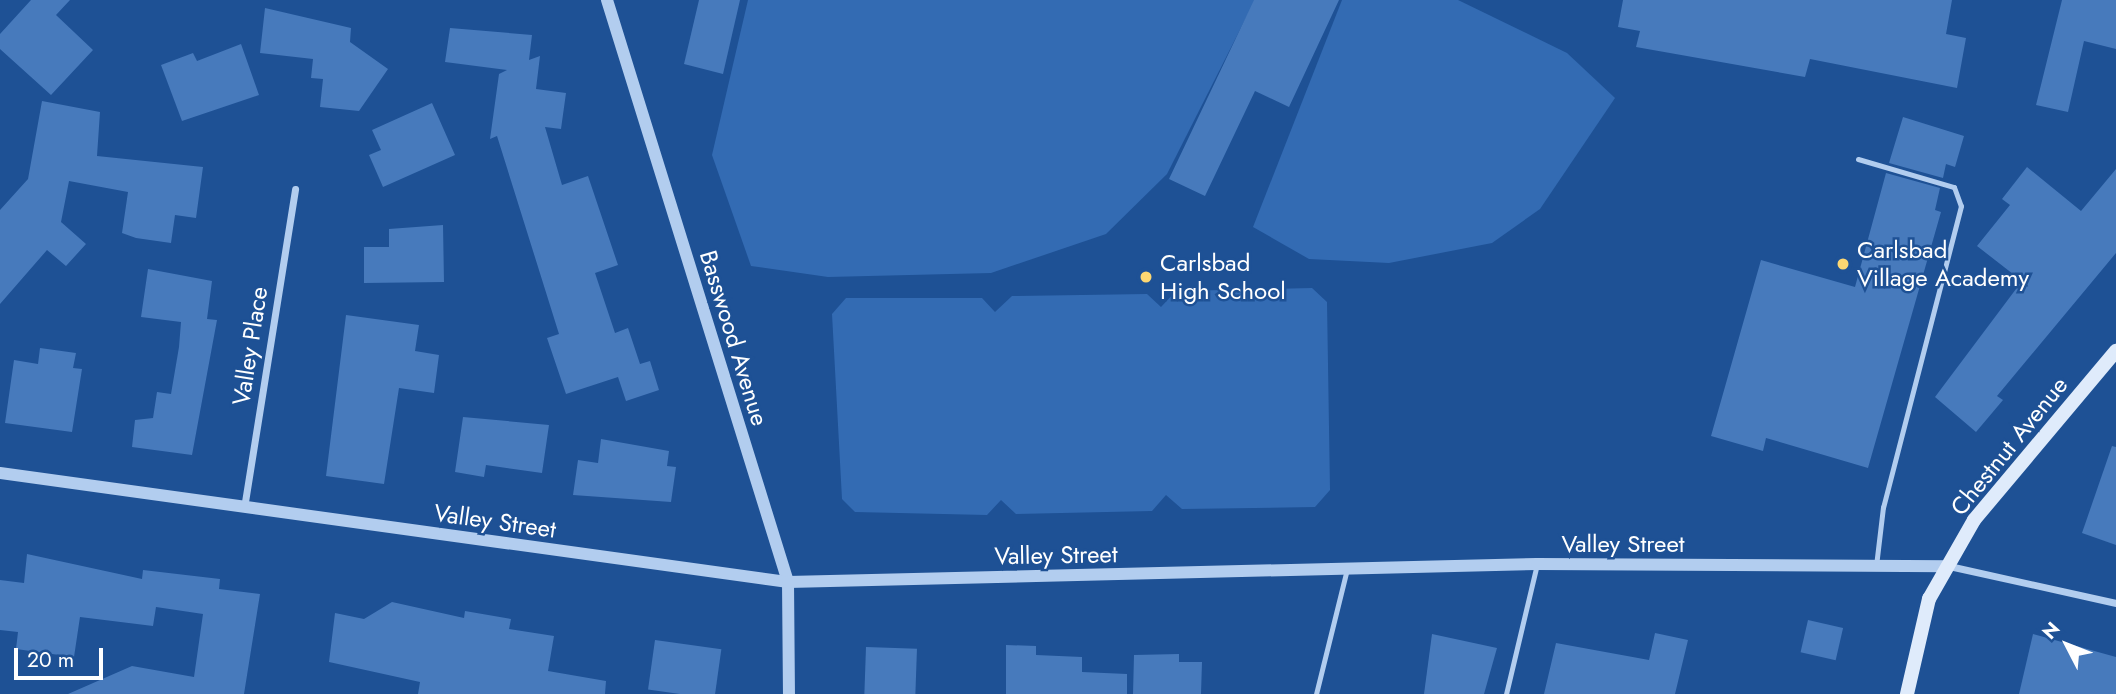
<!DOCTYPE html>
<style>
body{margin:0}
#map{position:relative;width:2116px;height:694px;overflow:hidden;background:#1e5195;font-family:Jost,sans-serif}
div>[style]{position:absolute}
.green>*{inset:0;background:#336bb3}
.building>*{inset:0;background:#477abc;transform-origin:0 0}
.service>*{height:5px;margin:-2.5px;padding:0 2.5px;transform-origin:2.5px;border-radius:2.5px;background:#b2cdef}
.minor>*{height:7px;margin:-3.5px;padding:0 3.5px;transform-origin:3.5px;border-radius:3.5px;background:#b2cdef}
.tertiary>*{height:12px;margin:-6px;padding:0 6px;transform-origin:6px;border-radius:6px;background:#b2cdef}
.secondary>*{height:14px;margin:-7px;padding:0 7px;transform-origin:7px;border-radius:7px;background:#dfebfb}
.dots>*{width:19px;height:19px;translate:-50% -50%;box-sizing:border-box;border:4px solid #1e5195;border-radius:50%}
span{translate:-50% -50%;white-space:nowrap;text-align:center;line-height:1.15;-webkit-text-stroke:5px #1e5195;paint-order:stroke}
.poi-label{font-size:24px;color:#fff}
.left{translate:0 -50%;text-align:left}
.street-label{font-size:24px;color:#fff}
.north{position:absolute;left:2032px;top:610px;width:70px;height:70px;-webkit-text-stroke:5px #1e5195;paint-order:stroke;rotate:312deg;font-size:19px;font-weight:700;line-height:28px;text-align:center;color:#fff}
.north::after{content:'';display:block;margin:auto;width:24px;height:32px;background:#fff;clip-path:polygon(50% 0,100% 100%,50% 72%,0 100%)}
.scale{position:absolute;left:14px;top:648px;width:89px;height:32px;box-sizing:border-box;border:4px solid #fff;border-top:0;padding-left:9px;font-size:21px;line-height:24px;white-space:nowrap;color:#fff;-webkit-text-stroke:5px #1e5195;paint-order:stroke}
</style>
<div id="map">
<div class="green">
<div style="clip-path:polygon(748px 0,1255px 0,1167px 174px,1106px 234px,991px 273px,828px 277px,751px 266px,712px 155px)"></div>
<div style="clip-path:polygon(1342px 0,1458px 0,1567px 53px,1615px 98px,1540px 209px,1492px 243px,1389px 263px,1309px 259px,1253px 227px)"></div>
<div style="clip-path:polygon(1312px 288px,1327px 302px,1330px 490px,1315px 507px,1182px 509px,1166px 495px,1152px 511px,1016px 514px,1001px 500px,987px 515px,855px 512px,842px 499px,832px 314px,846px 298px,982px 298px,995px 312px,1012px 296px,1147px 294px,1161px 307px,1176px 291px)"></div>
</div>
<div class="building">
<div style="clip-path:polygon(31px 0,70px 0,56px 15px,93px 50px,51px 95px,0 49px,0 34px)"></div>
<div style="clip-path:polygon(699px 0,740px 0,723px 74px,684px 64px)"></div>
<div style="clip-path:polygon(1254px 0,1339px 0,1289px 107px,1255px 91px,1205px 196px,1169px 179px)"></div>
<div style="clip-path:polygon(1623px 0,1952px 0,1946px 34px,1966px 38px,1957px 88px,1810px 59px,1805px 77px,1636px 47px,1640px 31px,1618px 27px)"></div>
<div style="clip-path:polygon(2062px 0,2116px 0,2116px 49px,2084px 41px,2068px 112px,2036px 105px)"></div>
<div style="clip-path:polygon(265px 8px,351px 28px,350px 42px,388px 69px,359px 111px,320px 107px,323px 79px,311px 78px,313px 59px,260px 53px)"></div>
<div style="clip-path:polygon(450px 28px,532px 35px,529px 60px,540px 56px,536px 89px,566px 93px,561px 129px,545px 127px,562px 185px,588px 176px,618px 265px,595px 273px,615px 333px,628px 328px,640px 364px,650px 361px,659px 390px,626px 401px,618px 377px,566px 394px,547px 338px,559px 334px,497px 136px,490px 139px,499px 74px,507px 70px,445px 62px)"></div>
<div style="clip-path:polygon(241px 44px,259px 95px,182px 121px,161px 65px,193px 53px,197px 61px)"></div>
<div style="clip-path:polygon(42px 101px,100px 112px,97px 156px,203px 167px,196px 218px,175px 215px,171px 243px,136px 238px,122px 233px,128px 192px,69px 181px,61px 222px,86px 244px,66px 266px,47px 250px,0 304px,0 210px,28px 179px)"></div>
<div style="clip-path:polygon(432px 103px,455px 155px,383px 187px,369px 155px,381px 150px,372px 130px)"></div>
<div style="clip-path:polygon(1903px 117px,1964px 136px,1955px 167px,1946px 164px,1943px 178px,1889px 163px)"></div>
<div style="clip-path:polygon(2027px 167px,2081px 211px,2116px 169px,2116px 253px,1997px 396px,2003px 400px,1976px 432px,1935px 397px,2022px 281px,1977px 246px,2010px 205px,2002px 199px)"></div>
<div style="clip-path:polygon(1886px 173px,1940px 188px,1935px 210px,1941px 212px,1868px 468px,1766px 438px,1763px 451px,1711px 436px,1761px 260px,1855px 287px)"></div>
<div style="clip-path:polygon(443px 225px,444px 282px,364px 283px,364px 247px,389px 247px,389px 229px)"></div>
<div style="clip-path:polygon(148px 269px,212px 281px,207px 319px,217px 320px,192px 455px,132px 447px,135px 420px,153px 418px,157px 392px,171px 394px,179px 347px,181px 322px,141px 317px)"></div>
<div style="clip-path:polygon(346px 315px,419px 325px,415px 351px,439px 355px,434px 393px,399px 388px,384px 484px,326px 476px)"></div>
<div style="clip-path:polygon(40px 348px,76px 353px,73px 368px,82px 369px,72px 432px,5px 423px,14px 360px,38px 364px)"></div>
<div style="clip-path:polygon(463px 417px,549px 425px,542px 473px,486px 465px,484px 477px,455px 472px)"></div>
<div style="clip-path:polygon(601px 439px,669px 451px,667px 466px,676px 467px,671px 502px,573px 495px,578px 460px,598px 463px)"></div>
<div style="clip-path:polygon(2112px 446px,2116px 447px,2116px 545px,2082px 533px)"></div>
<div style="clip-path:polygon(27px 554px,142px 579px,143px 570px,220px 579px,219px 589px,260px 594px,244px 694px,68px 694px,132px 666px,194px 677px,203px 614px,156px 607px,153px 626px,80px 617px,74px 657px,16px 649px,18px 632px,0 630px,0 580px,24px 583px)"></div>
<div style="clip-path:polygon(392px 602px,464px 618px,465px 611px,511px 619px,509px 629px,554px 636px,548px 671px,606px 681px,605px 694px,418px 694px,420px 682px,329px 662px,335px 613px,364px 619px)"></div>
<div style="left:1808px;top:620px;width:36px;height:33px;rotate:13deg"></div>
<div style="clip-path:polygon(1655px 633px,1688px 640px,1675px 694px,1544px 694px,1556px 643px,1649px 660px)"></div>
<div style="clip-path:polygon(1432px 634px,1497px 648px,1484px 694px,1424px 694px)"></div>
<div style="clip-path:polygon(2033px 634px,2116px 657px,2116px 694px,2019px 694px)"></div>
<div style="left:655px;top:640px;width:67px;height:50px;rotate:8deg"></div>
<div style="clip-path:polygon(1006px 645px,1036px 646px,1036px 655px,1082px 657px,1082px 672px,1127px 674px,1127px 694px,1006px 694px)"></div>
<div style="left:866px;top:647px;width:51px;height:47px;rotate:2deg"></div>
<div style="clip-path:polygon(1179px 654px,1179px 662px,1202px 662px,1201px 694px,1133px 694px,1134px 655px)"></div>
</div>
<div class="service">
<div style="left:1858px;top:159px;width:100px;rotate:16.3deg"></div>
<div style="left:1954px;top:187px;width:20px;rotate:70deg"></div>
<div style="left:1961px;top:206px;width:311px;rotate:104.5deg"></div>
<div style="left:1883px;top:507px;width:59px;rotate:96.8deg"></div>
<div style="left:1316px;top:694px;width:129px;rotate:-76.1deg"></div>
<div style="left:1506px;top:694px;width:134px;rotate:-76.6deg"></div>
</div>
<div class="minor">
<div style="left:244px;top:508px;width:323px;rotate:-80.9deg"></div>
<div style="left:1949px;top:566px;width:171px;rotate:12.5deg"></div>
</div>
<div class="tertiary">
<div style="left:607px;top:0;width:609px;rotate:72.72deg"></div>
<div style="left:788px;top:582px;width:112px;rotate:89.5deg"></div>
<div style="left:0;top:473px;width:796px;rotate:7.88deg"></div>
<div style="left:788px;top:582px;width:749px;rotate:-1.38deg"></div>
<div style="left:1537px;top:564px;width:411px;rotate:0.3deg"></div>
</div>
<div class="secondary">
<div style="left:1907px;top:694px;width:98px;rotate:-77deg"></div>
<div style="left:1929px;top:599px;width:91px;rotate:-60.3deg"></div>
<div style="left:1974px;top:520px;width:221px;rotate:-50deg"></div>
</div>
<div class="dots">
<div style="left:1843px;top:264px;background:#fdd772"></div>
<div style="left:1146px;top:277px;background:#fdd772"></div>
</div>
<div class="poi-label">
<span class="left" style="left:1857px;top:264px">Carlsbad<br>Village Academy</span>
<span class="left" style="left:1160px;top:277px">Carlsbad<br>High School</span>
</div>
<div class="street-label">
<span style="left:734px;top:338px;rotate:73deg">Basswood Avenue</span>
<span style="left:250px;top:346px;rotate:-81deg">Valley Place</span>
<span style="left:2009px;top:446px;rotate:-51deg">Chestnut Avenue</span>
<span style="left:495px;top:521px;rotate:8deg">Valley Street</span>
<span style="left:1623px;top:544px">Valley Street</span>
<span style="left:1056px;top:555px;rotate:-1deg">Valley Street</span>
</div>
<div class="north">N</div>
<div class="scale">20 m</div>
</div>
